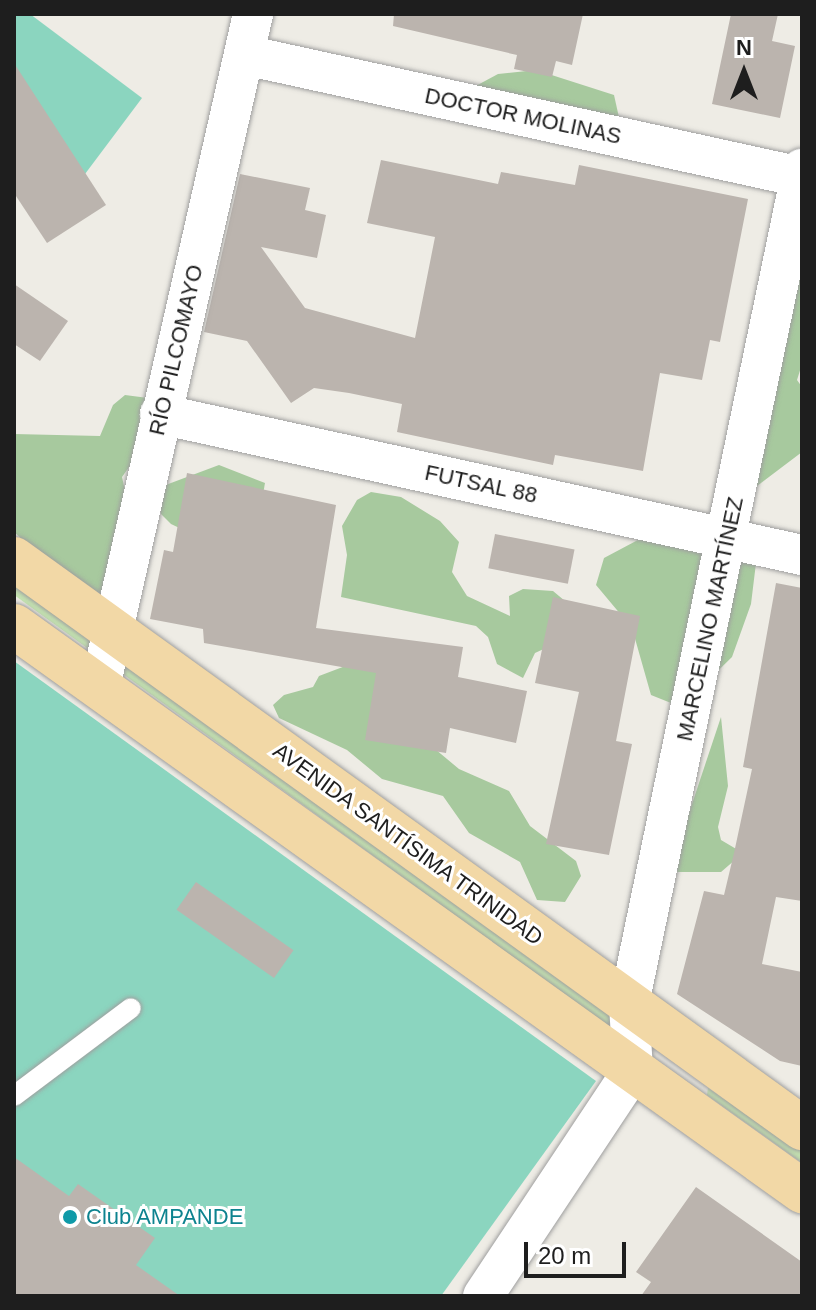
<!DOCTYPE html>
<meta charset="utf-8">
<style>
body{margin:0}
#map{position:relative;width:816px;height:1310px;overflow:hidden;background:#eeece5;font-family:Helvetica,sans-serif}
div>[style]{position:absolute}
.grass>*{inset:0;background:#c4e3b0;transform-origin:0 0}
.forest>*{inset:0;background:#a7c99e}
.pitch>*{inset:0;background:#8bd5bf}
.building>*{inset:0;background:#bbb4ae;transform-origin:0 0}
.roads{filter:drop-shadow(0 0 2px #9f9f9f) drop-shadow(0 0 2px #9f9f9f)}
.lane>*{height:20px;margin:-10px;padding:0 10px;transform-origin:10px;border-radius:10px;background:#fff}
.street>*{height:40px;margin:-20px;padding:0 20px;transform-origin:20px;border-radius:20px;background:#fff}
.primary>*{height:44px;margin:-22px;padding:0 22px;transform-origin:22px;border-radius:22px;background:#f2d8a6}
.dots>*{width:22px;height:22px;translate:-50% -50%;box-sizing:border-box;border:4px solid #fff;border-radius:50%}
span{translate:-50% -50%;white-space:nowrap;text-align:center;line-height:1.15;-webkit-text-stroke:6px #fff;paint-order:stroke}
.street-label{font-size:22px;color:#1e1e1e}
.culture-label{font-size:22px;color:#0d838f}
.left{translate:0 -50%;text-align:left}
.frame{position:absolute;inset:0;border:16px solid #1e1e1e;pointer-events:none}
.north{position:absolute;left:704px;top:32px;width:80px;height:80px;-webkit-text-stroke:6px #fff;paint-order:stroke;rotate:0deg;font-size:22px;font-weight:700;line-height:32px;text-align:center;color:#1e1e1e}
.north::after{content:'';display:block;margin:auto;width:28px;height:36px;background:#1e1e1e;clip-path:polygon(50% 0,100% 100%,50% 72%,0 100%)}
.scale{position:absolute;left:524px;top:1242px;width:102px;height:36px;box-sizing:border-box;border:4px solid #1e1e1e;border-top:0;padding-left:10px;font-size:24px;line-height:28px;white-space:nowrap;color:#1e1e1e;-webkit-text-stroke:6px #fff;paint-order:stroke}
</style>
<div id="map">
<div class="grass">
<div style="left:14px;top:580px;width:749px;height:12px;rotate:36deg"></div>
<div style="clip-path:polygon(708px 1088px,802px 1152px,802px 1163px,707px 1095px)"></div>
</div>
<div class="forest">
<div style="clip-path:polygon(536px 70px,614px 95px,620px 122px,472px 88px,498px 74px)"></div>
<div style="clip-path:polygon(802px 215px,802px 364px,797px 380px,802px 387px,802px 452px,745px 495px)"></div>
<div style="clip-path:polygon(125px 395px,148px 398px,139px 453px,122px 477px,131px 518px,104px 595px,93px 603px,14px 532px,14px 434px,100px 436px,113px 405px)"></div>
<div style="clip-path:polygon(219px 465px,265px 483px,257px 528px,211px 543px,171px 524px,161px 514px,160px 500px,163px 486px)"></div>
<div style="clip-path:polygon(371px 492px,401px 497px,440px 521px,459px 542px,452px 572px,467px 596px,510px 616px,509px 596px,523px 589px,553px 591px,565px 601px,548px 647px,535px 653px,523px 678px,497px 664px,488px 637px,476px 626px,341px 597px,347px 555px,342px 526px,357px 500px)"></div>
<div style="clip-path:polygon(651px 533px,756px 563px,751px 604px,732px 657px,681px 707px,651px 695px,632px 628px,596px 585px,604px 558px)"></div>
<div style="clip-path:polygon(348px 665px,379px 665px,435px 749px,459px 769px,509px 791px,530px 826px,576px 861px,581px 876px,565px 902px,537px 900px,520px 862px,469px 833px,443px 796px,382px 779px,347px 750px,279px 718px,273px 705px,284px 695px,313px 687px,319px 676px)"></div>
<div style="clip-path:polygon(721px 717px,728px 786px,718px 827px,721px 840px,743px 853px,721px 872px,677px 872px,679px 843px)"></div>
</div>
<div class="pitch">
<div style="clip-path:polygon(14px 14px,30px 14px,142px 98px,82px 178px,14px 127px)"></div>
<div style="clip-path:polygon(14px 661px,596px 1081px,441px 1296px,14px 1296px)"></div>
</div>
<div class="building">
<div style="clip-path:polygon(394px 14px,583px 14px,572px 65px,556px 61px,552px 77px,514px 69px,517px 55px,393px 26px)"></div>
<div style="clip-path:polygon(731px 14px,778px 14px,772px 41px,795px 46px,780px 118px,712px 104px)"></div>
<div style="clip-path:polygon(14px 63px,106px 205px,47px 243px,14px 193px)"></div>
<div style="clip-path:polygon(381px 160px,498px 184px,501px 172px,575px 185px,579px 165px,748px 199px,720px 342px,710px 340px,702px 380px,660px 373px,643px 471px,555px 455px,553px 465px,397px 432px,402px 404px,349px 393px,314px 388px,291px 403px,247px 341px,204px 332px,240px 174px,310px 188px,305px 210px,326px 215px,317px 258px,261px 247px,305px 308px,415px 338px,435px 237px,367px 223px)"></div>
<div style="clip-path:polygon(14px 284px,68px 321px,40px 361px,14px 344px)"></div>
<div style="clip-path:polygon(187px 473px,336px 505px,316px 628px,463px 647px,458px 677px,527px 691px,516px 743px,450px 728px,446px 753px,365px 740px,376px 673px,204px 643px,203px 629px,150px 619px,164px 550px,173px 552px)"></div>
<div style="left:495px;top:534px;width:81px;height:35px;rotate:11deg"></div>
<div style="clip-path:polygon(776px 583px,802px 588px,802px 901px,776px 897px,762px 964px,802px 972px,802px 1066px,780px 1061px,677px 994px,704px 891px,724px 895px,734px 853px,752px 769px,743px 767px)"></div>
<div style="clip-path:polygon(553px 597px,640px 616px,616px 741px,632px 744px,609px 855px,546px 844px,579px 692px,535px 683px)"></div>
<div style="left:196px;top:882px;width:119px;height:34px;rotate:35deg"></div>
<div style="clip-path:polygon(14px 1157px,69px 1196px,78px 1184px,155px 1238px,136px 1265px,180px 1296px,14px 1296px)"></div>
<div style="clip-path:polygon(696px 1187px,802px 1262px,802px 1296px,641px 1296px,651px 1282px,636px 1272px)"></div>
</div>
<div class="roads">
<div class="lane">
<div style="left:14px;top:1096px;width:146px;rotate:-36.9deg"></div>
</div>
<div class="street">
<div style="left:245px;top:55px;width:569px;rotate:12.38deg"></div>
<div style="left:160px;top:414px;width:657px;rotate:12.39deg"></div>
<div style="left:100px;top:687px;width:690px;rotate:-77.19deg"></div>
<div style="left:483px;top:1296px;width:271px;rotate:-56.4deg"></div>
<div style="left:633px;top:1070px;width:66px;rotate:-93.5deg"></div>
<div style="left:629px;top:1004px;width:853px;rotate:-78.29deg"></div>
</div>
<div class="primary">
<div style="left:14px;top:559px;width:972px;rotate:35.83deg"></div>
<div style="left:14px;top:626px;width:970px;rotate:35.64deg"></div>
</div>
</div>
<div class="dots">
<div style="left:70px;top:1217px;background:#0f9aa8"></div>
</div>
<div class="street-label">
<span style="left:523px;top:116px;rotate:12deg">DOCTOR MOLINAS</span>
<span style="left:176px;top:350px;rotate:-77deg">RÍO PILCOMAYO</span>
<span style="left:481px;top:484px;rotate:12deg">FUTSAL 88</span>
<span style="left:710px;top:619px;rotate:-78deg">MARCELINO MARTÍNEZ</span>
<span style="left:408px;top:844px;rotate:36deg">AVENIDA SANTÍSIMA TRINIDAD</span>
</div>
<div class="culture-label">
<span class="left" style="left:86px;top:1217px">Club AMPANDE</span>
</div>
<div class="frame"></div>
<div class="north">N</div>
<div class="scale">20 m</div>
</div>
